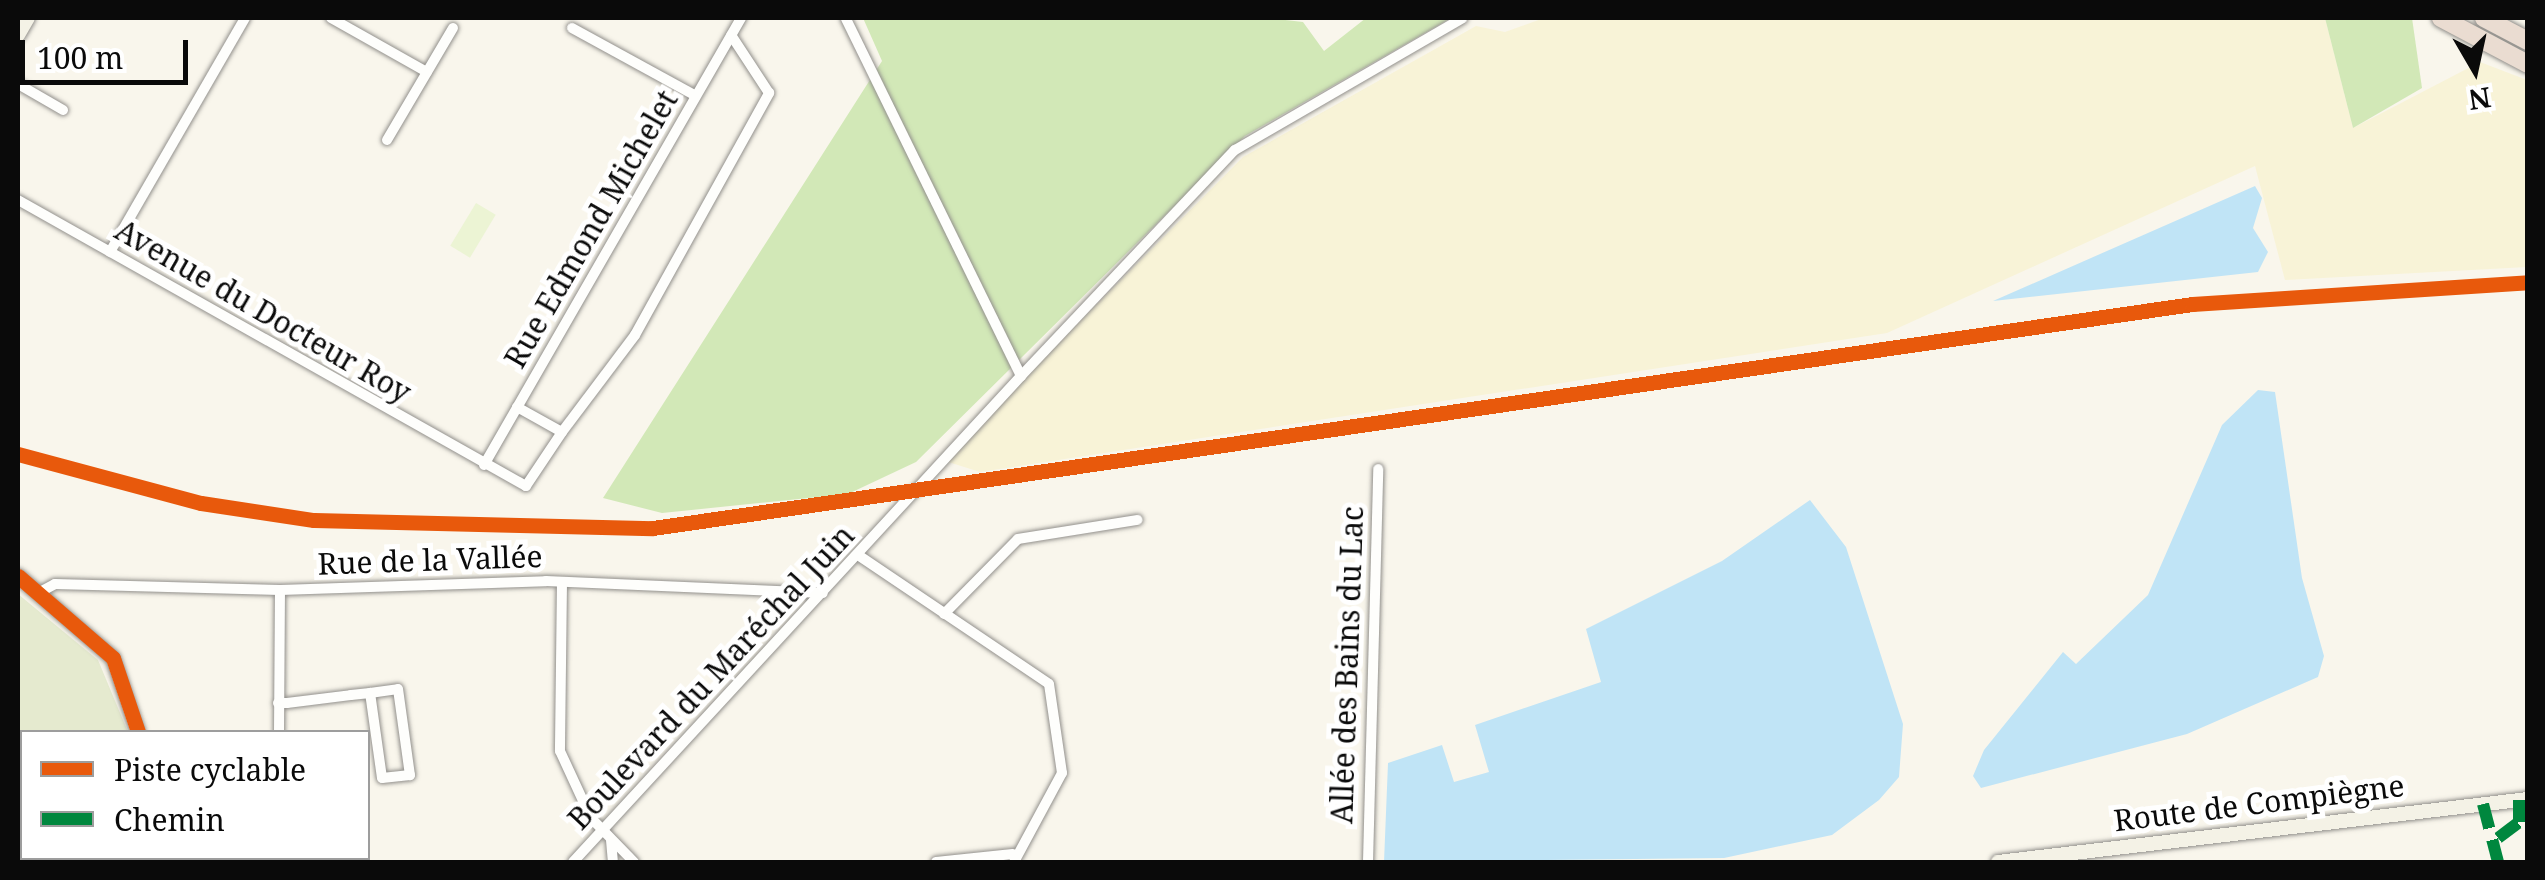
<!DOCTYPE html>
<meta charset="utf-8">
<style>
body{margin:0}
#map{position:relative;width:2545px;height:880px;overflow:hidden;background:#f9f6ec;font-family:"Noto Serif",serif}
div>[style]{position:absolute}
.farmland>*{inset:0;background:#f8f3d7}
.forest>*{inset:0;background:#d2e8b7}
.cemetery>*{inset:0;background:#e5eacf}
.pitch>*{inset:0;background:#ecf4d4;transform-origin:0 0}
.water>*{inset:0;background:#c0e4f6}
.roads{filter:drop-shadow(0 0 2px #92908c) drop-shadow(0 0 2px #92908c)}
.street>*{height:10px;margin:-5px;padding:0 5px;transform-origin:5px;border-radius:5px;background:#fefefc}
.secondary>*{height:14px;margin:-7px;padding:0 7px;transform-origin:7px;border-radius:7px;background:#f4f2e6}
.highway>*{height:18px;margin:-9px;padding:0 9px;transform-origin:9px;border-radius:9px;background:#eadcd1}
.quiet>*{height:12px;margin-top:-6px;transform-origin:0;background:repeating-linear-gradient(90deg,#00873e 0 25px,transparent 0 37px)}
.cycleway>*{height:15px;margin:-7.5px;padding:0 7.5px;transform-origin:7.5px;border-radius:7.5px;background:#e8590c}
span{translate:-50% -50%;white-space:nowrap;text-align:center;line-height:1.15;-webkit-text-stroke:10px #fff;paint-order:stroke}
.street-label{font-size:30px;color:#0a0a0a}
.frame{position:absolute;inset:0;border:20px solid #0a0a0a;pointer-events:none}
.legend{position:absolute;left:20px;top:730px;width:350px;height:130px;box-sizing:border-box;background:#fff;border:2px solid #9d9d9d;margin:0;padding:12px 18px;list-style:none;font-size:30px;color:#0a0a0a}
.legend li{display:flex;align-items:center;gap:20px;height:50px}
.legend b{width:50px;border:2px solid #9d9d9d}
.north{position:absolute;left:2425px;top:20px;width:100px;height:100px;-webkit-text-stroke:8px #fff;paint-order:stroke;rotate:171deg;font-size:28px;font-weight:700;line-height:40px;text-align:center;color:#0a0a0a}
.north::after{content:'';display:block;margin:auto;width:35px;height:45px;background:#0a0a0a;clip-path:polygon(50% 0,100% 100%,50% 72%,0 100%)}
.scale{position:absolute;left:20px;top:40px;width:168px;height:45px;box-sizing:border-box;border:5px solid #0a0a0a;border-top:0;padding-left:12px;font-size:30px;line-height:35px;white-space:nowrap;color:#0a0a0a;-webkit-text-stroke:8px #fff;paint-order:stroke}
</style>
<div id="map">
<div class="farmland">
<div style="clip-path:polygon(1544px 18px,2325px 18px,2353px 128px,2480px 62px,2527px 80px,2527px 267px,2285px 280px,2255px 166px,1887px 333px,980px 472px,942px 460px,1243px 157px,1476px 26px,1505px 32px)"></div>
</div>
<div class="forest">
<div style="clip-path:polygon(863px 18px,1268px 18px,1303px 22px,1324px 51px,1366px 18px,1451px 18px,1245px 136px,916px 462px,848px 494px,662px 513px,603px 498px,882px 61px)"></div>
<div style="clip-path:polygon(2325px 18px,2412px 18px,2422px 88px,2353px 128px)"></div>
</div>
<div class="cemetery">
<div style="clip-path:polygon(18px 594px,98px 660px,128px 732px,22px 732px,22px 858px,150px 862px,18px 862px)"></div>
</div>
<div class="pitch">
<div style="left:476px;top:203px;width:23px;height:50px;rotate:31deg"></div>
</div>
<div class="water">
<div style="clip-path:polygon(2255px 186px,2262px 198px,2253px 228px,2268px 252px,2258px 272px,1993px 301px)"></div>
<div style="clip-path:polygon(2258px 390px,2275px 392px,2302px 578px,2324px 656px,2318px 677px,2187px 734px,1981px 788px,1973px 776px,1984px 750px,2063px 652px,2076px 664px,2148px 595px,2222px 425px)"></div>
<div style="clip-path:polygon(1810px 500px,1846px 547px,1903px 724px,1899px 777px,1879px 800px,1832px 835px,1724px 858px,1384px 862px,1388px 763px,1442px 745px,1454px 782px,1489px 772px,1475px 725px,1601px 682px,1586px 629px,1722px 561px)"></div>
</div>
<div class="roads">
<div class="street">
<div style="left:331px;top:18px;width:110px;rotate:29.4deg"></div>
<div style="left:572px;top:28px;width:141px;rotate:28.7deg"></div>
<div style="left:18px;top:84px;width:52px;rotate:30deg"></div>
<div style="left:387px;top:140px;width:130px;rotate:-59.5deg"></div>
<div style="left:18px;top:200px;width:583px;rotate:29.38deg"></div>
<div style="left:526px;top:486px;width:65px;rotate:-56.3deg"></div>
<div style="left:110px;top:252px;width:270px;rotate:-60deg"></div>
<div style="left:1021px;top:376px;width:311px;rotate:-46.6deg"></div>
<div style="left:1235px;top:150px;width:263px;rotate:-30.1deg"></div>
<div style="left:517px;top:407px;width:51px;rotate:29.1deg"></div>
<div style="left:562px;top:432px;width:121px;rotate:-53deg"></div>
<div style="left:635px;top:335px;width:277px;rotate:-61deg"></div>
<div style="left:769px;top:93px;width:69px;rotate:-123.2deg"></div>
<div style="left:484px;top:465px;width:516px;rotate:-60.1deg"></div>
<div style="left:858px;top:555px;width:230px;rotate:34deg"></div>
<div style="left:1049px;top:684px;width:90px;rotate:81.7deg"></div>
<div style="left:1062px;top:773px;width:101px;rotate:118.3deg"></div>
<div style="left:562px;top:582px;width:169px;rotate:90.7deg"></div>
<div style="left:560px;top:751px;width:74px;rotate:65.2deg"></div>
<div style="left:591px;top:818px;width:62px;rotate:45.7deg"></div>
<div style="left:40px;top:592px;width:17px;rotate:-28deg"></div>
<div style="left:55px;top:584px;width:225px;rotate:1.5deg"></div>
<div style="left:280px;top:590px;width:266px;rotate:-1.9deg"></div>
<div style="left:546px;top:581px;width:277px;rotate:2.5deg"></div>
<div style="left:944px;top:614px;width:105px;rotate:-45.4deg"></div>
<div style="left:1018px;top:539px;width:121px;rotate:-9.1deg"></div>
<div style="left:278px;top:703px;width:9px"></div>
<div style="left:287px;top:703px;width:64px;rotate:-7.1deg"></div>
<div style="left:351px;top:695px;width:19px;rotate:-6deg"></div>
<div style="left:370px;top:693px;width:28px;rotate:-8deg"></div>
<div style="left:398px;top:689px;width:87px;rotate:82.1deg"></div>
<div style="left:410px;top:775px;width:28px;rotate:174deg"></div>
<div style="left:382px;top:778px;width:86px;rotate:-98deg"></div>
<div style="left:279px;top:732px;width:142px;rotate:-89.6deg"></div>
<div style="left:611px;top:840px;width:22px;rotate:85deg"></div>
<div style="left:280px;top:858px;width:4px;rotate:90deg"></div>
<div style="left:573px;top:862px;width:661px;rotate:-47.33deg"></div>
<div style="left:1021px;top:376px;width:398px;rotate:-116.1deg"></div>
<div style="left:936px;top:862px;width:77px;rotate:-5.9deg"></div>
<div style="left:1368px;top:862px;width:393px;rotate:-88.5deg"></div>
</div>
<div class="secondary">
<div style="left:18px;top:35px;width:20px;rotate:-60deg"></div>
<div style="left:18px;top:576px;width:125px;rotate:40.8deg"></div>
<div style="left:113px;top:658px;width:78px;rotate:71.3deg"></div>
<div style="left:158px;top:858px;width:4px;rotate:76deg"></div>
<div style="left:1998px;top:862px;width:534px;rotate:-6.78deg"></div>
</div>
<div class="highway">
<div style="left:2441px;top:18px;width:98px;rotate:27.9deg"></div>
<div style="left:2484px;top:18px;width:50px;rotate:27.6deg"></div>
</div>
</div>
<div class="quiet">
<div style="left:2483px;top:804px;width:60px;rotate:75.5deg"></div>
<div style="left:2498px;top:838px;width:26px;rotate:-37deg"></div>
<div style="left:2519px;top:822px;width:22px;rotate:-90deg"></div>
</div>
<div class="cycleway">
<div style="left:18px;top:454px;width:189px;rotate:15deg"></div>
<div style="left:201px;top:503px;width:114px;rotate:8.6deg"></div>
<div style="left:314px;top:520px;width:339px;rotate:1.4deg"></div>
<div style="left:653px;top:528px;width:1555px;rotate:-8.28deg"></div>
<div style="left:2192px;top:304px;width:337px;rotate:-3.7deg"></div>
<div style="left:18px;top:576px;width:125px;rotate:40.8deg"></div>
<div style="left:113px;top:658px;width:78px;rotate:71.3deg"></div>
</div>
<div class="street-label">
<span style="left:591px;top:229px;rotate:-60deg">Rue Edmond Michelet</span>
<span style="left:263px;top:311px;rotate:30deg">Avenue du Docteur Roy</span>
<span style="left:430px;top:560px;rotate:-2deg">Rue de la Vallée</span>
<span style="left:1347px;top:665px;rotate:-88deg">Allée des Bains du Lac</span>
<span style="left:711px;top:677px;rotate:-47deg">Boulevard du Maréchal Juin</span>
<span style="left:2259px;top:803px;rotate:-7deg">Route de Compiègne</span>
</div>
<div class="frame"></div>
<ul class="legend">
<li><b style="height:12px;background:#e8590c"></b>Piste cyclable</li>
<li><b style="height:12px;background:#00873e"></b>Chemin</li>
</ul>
<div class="north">N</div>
<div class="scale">100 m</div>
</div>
